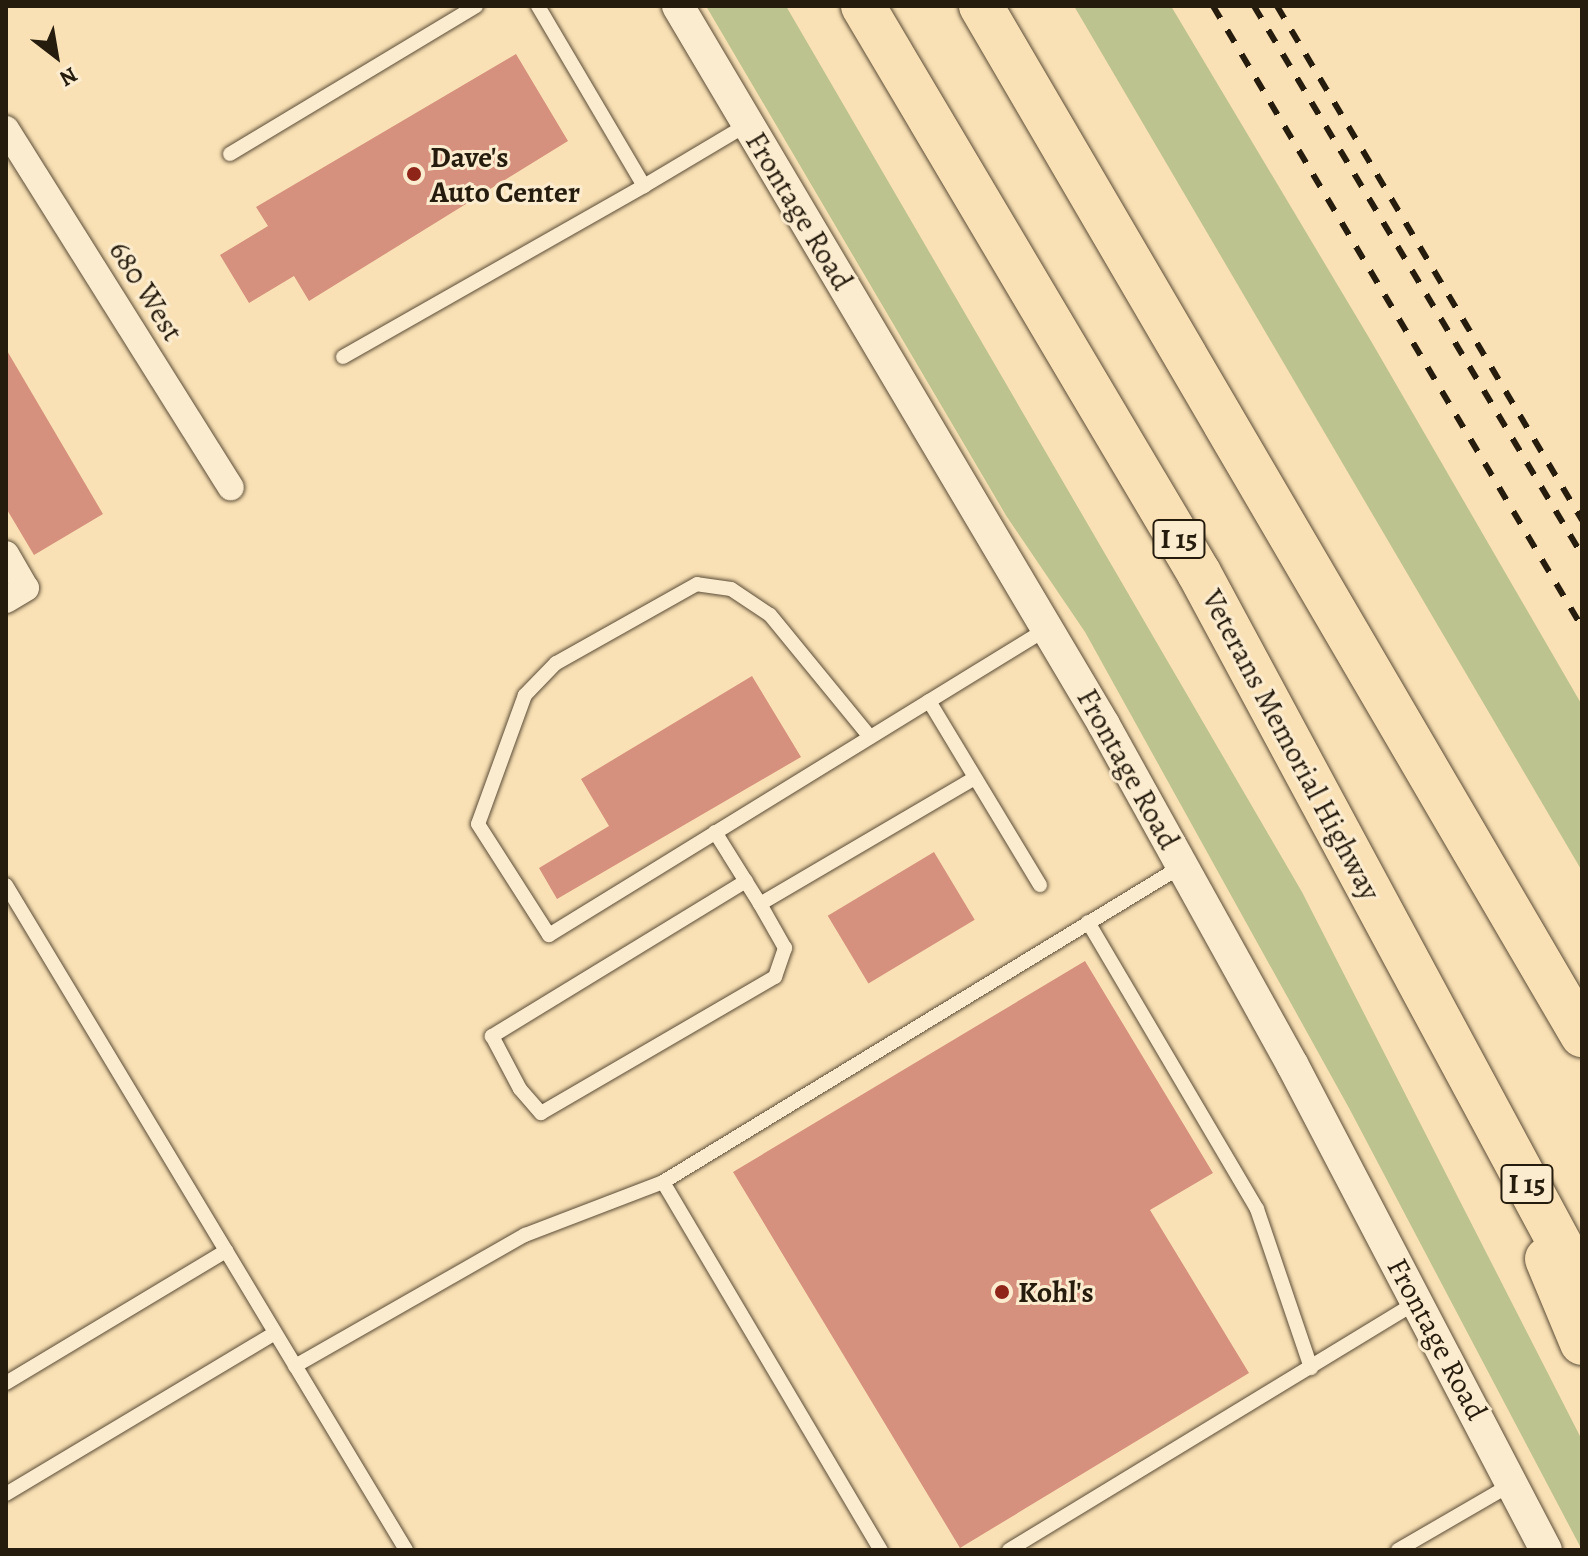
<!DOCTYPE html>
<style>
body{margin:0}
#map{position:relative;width:1588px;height:1556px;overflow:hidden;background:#fae1b5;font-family:Alegreya,serif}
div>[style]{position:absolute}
.green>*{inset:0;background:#bdc38e}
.building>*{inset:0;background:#d5917d;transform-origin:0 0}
.roads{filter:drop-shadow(0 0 2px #5b4d38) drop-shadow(0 0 2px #5b4d38)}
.service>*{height:14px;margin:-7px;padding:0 7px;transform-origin:7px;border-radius:7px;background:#fceccf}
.minor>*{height:26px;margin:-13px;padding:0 13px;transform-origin:13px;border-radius:13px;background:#fceccf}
.tertiary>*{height:32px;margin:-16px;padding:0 16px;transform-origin:16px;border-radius:16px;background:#fceccf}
.motorway>*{height:44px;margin:-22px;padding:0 22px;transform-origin:22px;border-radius:22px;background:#fae1b5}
.rail>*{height:6px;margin-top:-3px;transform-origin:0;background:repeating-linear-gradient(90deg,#261c0e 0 14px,transparent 0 28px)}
.dots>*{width:22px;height:22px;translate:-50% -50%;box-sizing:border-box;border:4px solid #fceccf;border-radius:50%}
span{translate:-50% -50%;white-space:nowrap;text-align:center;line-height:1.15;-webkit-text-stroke:6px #fceccf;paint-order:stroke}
.shield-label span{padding:2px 6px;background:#fceccf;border:2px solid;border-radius:6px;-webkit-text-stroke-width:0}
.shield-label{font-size:28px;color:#261c0e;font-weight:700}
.poi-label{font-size:30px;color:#261c0e;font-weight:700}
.left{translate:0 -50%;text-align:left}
.street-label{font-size:30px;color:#261c0e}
.frame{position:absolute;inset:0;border:8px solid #261c0e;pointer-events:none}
.north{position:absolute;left:16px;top:16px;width:80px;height:80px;-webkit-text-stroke:6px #fceccf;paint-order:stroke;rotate:149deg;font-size:22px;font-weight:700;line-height:32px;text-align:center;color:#261c0e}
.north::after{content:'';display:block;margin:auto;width:28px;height:36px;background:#261c0e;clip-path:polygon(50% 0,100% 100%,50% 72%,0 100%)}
</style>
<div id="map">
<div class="green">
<div style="clip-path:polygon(706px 6px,786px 6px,1302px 892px,1582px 1440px,1582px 1550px,1349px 1108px,1085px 632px,1007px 517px)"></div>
<div style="clip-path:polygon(1074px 6px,1171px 6px,1371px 341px,1582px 705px,1582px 871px)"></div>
</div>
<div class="building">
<div style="clip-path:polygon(516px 54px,568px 141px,309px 301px,294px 276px,249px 303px,220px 255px,268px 226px,256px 207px)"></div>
<div style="clip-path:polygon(6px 349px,103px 514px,34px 555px,6px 508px)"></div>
<div style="clip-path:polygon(752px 676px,801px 757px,557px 899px,539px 868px,609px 826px,581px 779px)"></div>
<div style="left:934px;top:852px;width:79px;height:124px;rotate:59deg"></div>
<div style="clip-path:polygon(1085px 961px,1213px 1173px,1150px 1210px,1249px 1373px,960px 1548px,733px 1172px)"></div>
</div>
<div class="roads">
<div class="service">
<div style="left:538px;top:6px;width:209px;rotate:59.5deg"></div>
<div style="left:644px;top:186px;width:121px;rotate:-30.8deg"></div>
<div style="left:230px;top:154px;width:287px;rotate:-31deg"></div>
<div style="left:343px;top:357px;width:346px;rotate:-29.6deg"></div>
<div style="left:929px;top:701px;width:215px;rotate:58.9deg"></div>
<div style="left:870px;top:737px;width:158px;rotate:-129.3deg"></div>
<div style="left:770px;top:615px;width:47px;rotate:-146.3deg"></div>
<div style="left:731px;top:589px;width:34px;rotate:-172deg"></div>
<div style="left:697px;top:584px;width:162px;rotate:150.7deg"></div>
<div style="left:556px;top:663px;width:45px;rotate:134.1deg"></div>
<div style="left:525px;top:695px;width:137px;rotate:110deg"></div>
<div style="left:478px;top:824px;width:132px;rotate:57.4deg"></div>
<div style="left:549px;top:935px;width:586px;rotate:-31.6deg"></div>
<div style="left:715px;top:832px;width:85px;rotate:58deg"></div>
<div style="left:760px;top:904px;width:249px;rotate:-30.4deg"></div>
<div style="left:746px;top:881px;width:298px;rotate:148.6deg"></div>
<div style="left:492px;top:1036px;width:60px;rotate:62.2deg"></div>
<div style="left:520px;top:1089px;width:32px;rotate:49deg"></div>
<div style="left:541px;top:1113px;width:271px;rotate:-30.2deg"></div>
<div style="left:775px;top:977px;width:31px;rotate:-71deg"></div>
<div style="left:785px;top:948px;width:51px;rotate:-119.6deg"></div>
<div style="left:6px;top:885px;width:776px;rotate:58.97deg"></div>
<div style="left:1088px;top:922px;width:333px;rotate:59.5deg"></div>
<div style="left:1257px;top:1209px;width:168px;rotate:71.2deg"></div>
<div style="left:663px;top:1182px;width:428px;rotate:59.4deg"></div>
<div style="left:295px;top:1366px;width:265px;rotate:-29.7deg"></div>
<div style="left:525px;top:1235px;width:148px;rotate:-21deg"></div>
<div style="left:663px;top:1182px;width:608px;rotate:-31.34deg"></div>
<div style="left:6px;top:1383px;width:257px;rotate:-31deg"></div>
<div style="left:6px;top:1494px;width:313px;rotate:-30.9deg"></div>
<div style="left:1009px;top:1550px;width:477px;rotate:-31.3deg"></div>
<div style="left:1398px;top:1550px;width:132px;rotate:-30.1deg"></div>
</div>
<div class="minor">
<div style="left:6px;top:129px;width:423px;rotate:57.9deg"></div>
<div style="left:6px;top:554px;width:39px;rotate:60deg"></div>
<div style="left:26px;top:588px;width:23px;rotate:149deg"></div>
</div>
<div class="tertiary">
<div style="left:678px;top:6px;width:836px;rotate:59.35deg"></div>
<div style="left:1104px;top:725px;width:388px;rotate:61deg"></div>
<div style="left:1292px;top:1064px;width:548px;rotate:62.41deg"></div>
</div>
<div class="motorway">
<div style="left:863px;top:6px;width:659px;rotate:59.35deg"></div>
<div style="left:1199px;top:573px;width:808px;rotate:61.72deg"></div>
<div style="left:981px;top:6px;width:1192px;rotate:59.71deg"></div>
<div style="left:1547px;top:1259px;width:91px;rotate:67.4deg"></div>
</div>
</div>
<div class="rail">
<div style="left:1213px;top:6px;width:722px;rotate:59.28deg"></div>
<div style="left:1254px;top:6px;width:640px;rotate:59.14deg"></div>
<div style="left:1277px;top:6px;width:598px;rotate:59.32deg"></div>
</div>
<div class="dots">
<div style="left:414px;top:174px;background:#8f2418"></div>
<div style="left:1002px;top:1292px;background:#8f2418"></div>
</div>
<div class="shield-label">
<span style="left:1179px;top:539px">I 15</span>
<span style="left:1527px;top:1184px">I 15</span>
</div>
<div class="poi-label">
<span class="left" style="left:430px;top:174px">Dave's<br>Auto Center</span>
<span class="left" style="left:1018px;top:1292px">Kohl's</span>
</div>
<div class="street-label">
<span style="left:799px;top:211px;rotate:59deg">Frontage Road</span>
<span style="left:146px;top:291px;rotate:58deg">680 West</span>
<span style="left:1291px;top:745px;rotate:62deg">Veterans Memorial Highway</span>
<span style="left:1128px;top:769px;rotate:61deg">Frontage Road</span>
<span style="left:1437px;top:1339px;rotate:62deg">Frontage Road</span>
</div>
<div class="frame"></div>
<div class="north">N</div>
</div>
